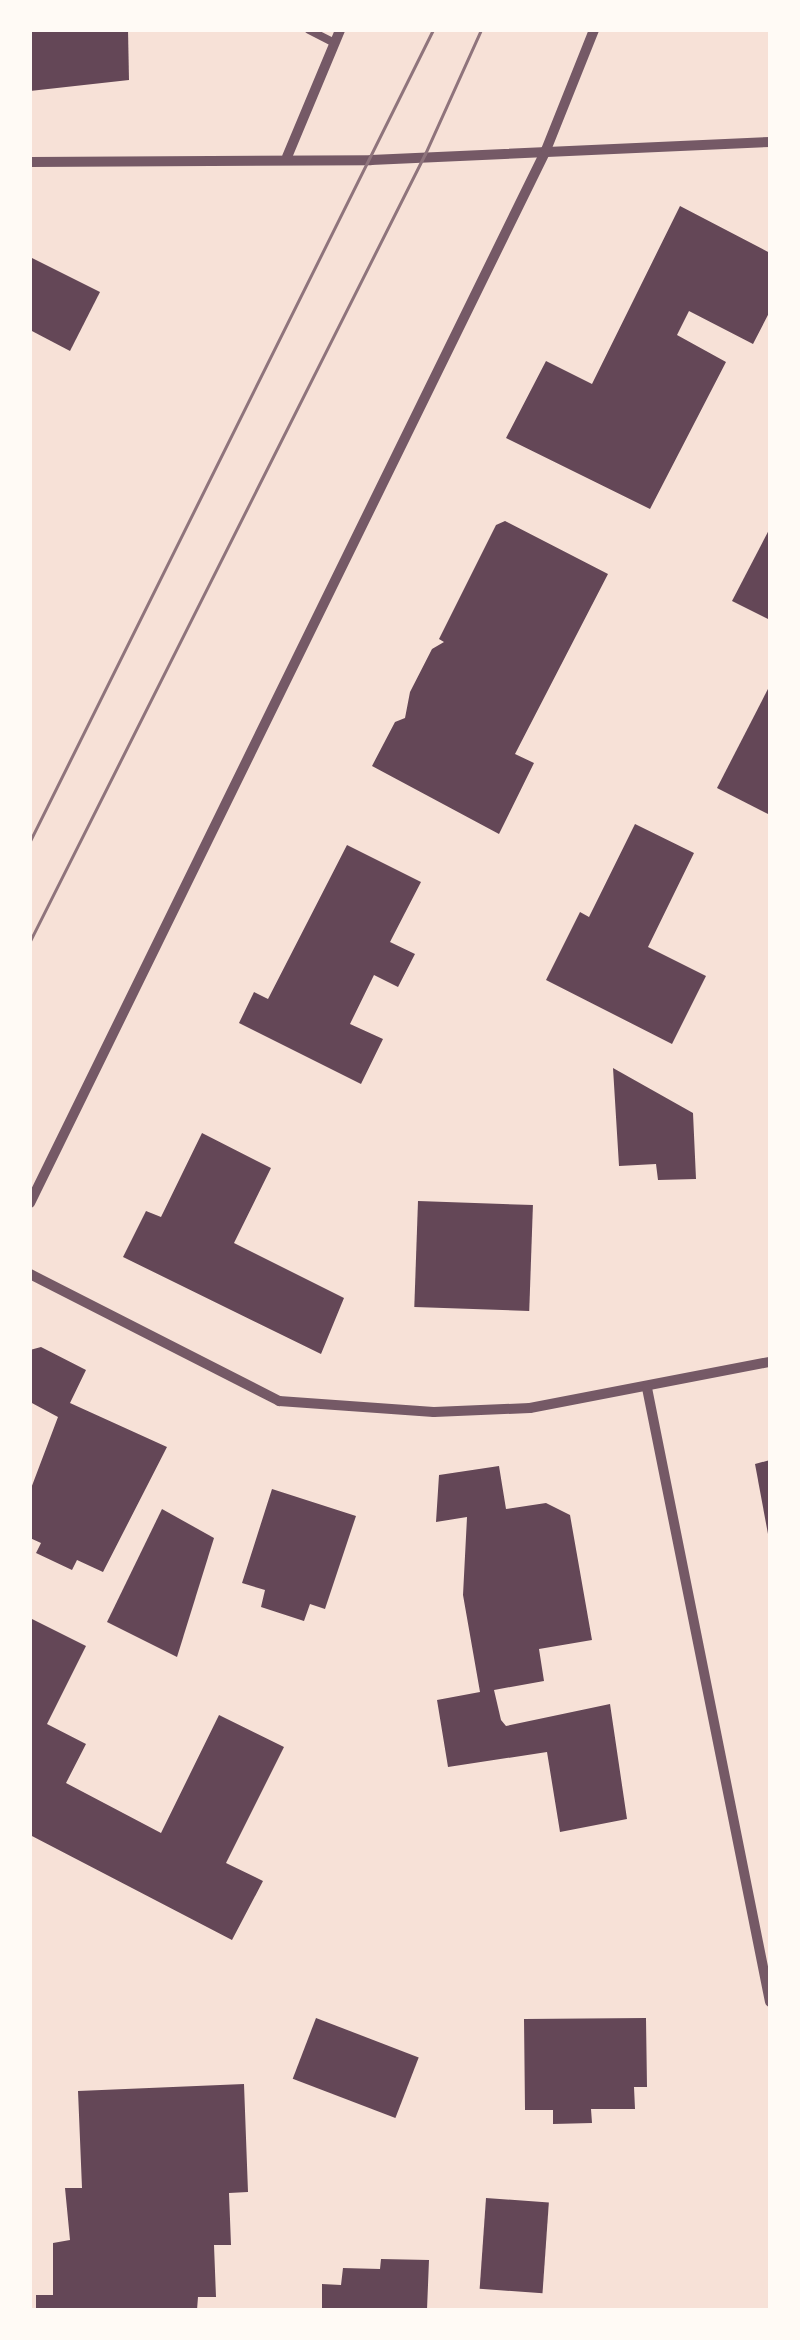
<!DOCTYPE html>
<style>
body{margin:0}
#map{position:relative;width:800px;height:2340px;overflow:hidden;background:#f7e1d7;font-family:Commissioner,sans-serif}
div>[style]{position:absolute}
.building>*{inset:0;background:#644757;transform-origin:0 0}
.service>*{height:8px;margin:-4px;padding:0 4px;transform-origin:4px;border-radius:4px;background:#755966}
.minor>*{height:10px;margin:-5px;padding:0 5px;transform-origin:5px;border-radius:5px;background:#755966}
.tram>*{height:2.5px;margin:-1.25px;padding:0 1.25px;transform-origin:1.25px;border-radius:1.25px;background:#8f747c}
span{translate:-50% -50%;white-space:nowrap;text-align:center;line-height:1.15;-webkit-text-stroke:9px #fffaf5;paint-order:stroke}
.frame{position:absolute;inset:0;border:32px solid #fffaf5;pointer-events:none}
</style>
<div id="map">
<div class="building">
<div style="clip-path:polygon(30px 30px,128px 30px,129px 80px,30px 91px)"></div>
<div style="clip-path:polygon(680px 206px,770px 253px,770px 311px,753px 344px,689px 311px,677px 335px,726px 362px,650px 509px,506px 438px,546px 361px,592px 384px)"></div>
<div style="clip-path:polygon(30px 257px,100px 292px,70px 351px,30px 330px)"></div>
<div style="clip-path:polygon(505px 521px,608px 574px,515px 754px,534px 763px,499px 834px,372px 766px,395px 722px,405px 718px,410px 692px,432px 649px,444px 642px,439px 639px,496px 525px)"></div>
<div style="clip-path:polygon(770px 528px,770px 620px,732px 601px)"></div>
<div style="clip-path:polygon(770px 685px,770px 815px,717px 788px)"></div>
<div style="clip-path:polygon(635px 824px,694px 853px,648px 947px,706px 976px,672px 1044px,546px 980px,580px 912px,589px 917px)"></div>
<div style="clip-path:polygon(347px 845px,421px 882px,390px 942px,415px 954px,398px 987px,374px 975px,350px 1024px,383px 1039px,361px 1084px,239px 1023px,254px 992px,268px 999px)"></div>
<div style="clip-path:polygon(613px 1068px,693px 1113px,696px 1179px,658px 1180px,656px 1164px,619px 1166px)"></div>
<div style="clip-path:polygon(202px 1133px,271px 1168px,234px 1243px,344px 1298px,321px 1354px,123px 1257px,146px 1211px,161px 1217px)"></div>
<div style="left:418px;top:1201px;width:115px;height:106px;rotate:2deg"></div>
<div style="clip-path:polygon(41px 1347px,86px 1370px,70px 1403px,167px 1447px,103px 1572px,77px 1560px,72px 1570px,36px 1553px,41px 1543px,30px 1538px,30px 1491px,58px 1417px,30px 1402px,30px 1350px)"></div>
<div style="clip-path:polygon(770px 1460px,770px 1534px,768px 1534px,755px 1464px)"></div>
<div style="clip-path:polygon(499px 1466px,506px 1509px,546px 1503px,570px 1515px,592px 1640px,539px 1649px,544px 1681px,494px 1690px,501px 1720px,506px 1726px,610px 1704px,627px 1819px,560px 1832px,547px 1752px,448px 1767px,437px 1700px,480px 1692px,463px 1595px,467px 1517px,436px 1522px,439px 1475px)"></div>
<div style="clip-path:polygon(272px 1489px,356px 1516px,325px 1609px,310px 1604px,304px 1621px,261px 1607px,265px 1590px,242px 1583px)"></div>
<div style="clip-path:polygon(162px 1509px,214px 1538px,177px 1657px,107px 1622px)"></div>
<div style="clip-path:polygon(30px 1618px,86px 1646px,47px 1724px,86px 1744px,66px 1783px,161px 1833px,219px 1715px,284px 1747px,226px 1863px,263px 1881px,232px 1940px,30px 1835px)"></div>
<div style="left:316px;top:2018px;width:110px;height:65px;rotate:21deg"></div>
<div style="clip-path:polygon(646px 2018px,647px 2087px,634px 2087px,635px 2109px,591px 2109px,592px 2123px,553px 2124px,553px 2110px,525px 2110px,524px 2019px)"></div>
<div style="clip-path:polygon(244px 2084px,248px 2192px,229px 2193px,231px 2245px,214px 2245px,216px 2297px,198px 2297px,197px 2310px,36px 2310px,36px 2295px,53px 2295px,53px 2243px,70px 2240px,65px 2188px,82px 2188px,78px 2091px)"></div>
<div style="left:486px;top:2198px;width:63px;height:91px;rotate:4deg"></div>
<div style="clip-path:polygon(381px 2259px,429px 2260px,427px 2310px,322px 2310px,322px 2284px,341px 2285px,343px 2268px,380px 2269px)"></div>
</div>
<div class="service">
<div style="left:309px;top:30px;width:29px;rotate:27deg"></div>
</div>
<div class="minor">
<div style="left:287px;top:157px;width:138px;rotate:-67.3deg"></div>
<div style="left:30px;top:162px;width:341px;rotate:-0.3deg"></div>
<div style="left:371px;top:160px;width:399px;rotate:-2.6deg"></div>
<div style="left:30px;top:1203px;width:1173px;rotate:-63.89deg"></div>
<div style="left:546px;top:150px;width:129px;rotate:-68.2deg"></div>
<div style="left:30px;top:1274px;width:280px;rotate:27deg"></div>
<div style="left:279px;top:1401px;width:155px;rotate:4.1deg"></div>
<div style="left:434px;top:1412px;width:96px;rotate:-2.4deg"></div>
<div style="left:530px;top:1408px;width:244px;rotate:-10.9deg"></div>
<div style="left:647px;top:1388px;width:626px;rotate:78.67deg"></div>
</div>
<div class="tram">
<div style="left:30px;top:841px;width:906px;rotate:-63.58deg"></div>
<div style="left:30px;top:941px;width:881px;rotate:-63.35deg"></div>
<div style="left:425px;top:154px;width:136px;rotate:-65.7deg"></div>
</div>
<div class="frame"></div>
</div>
